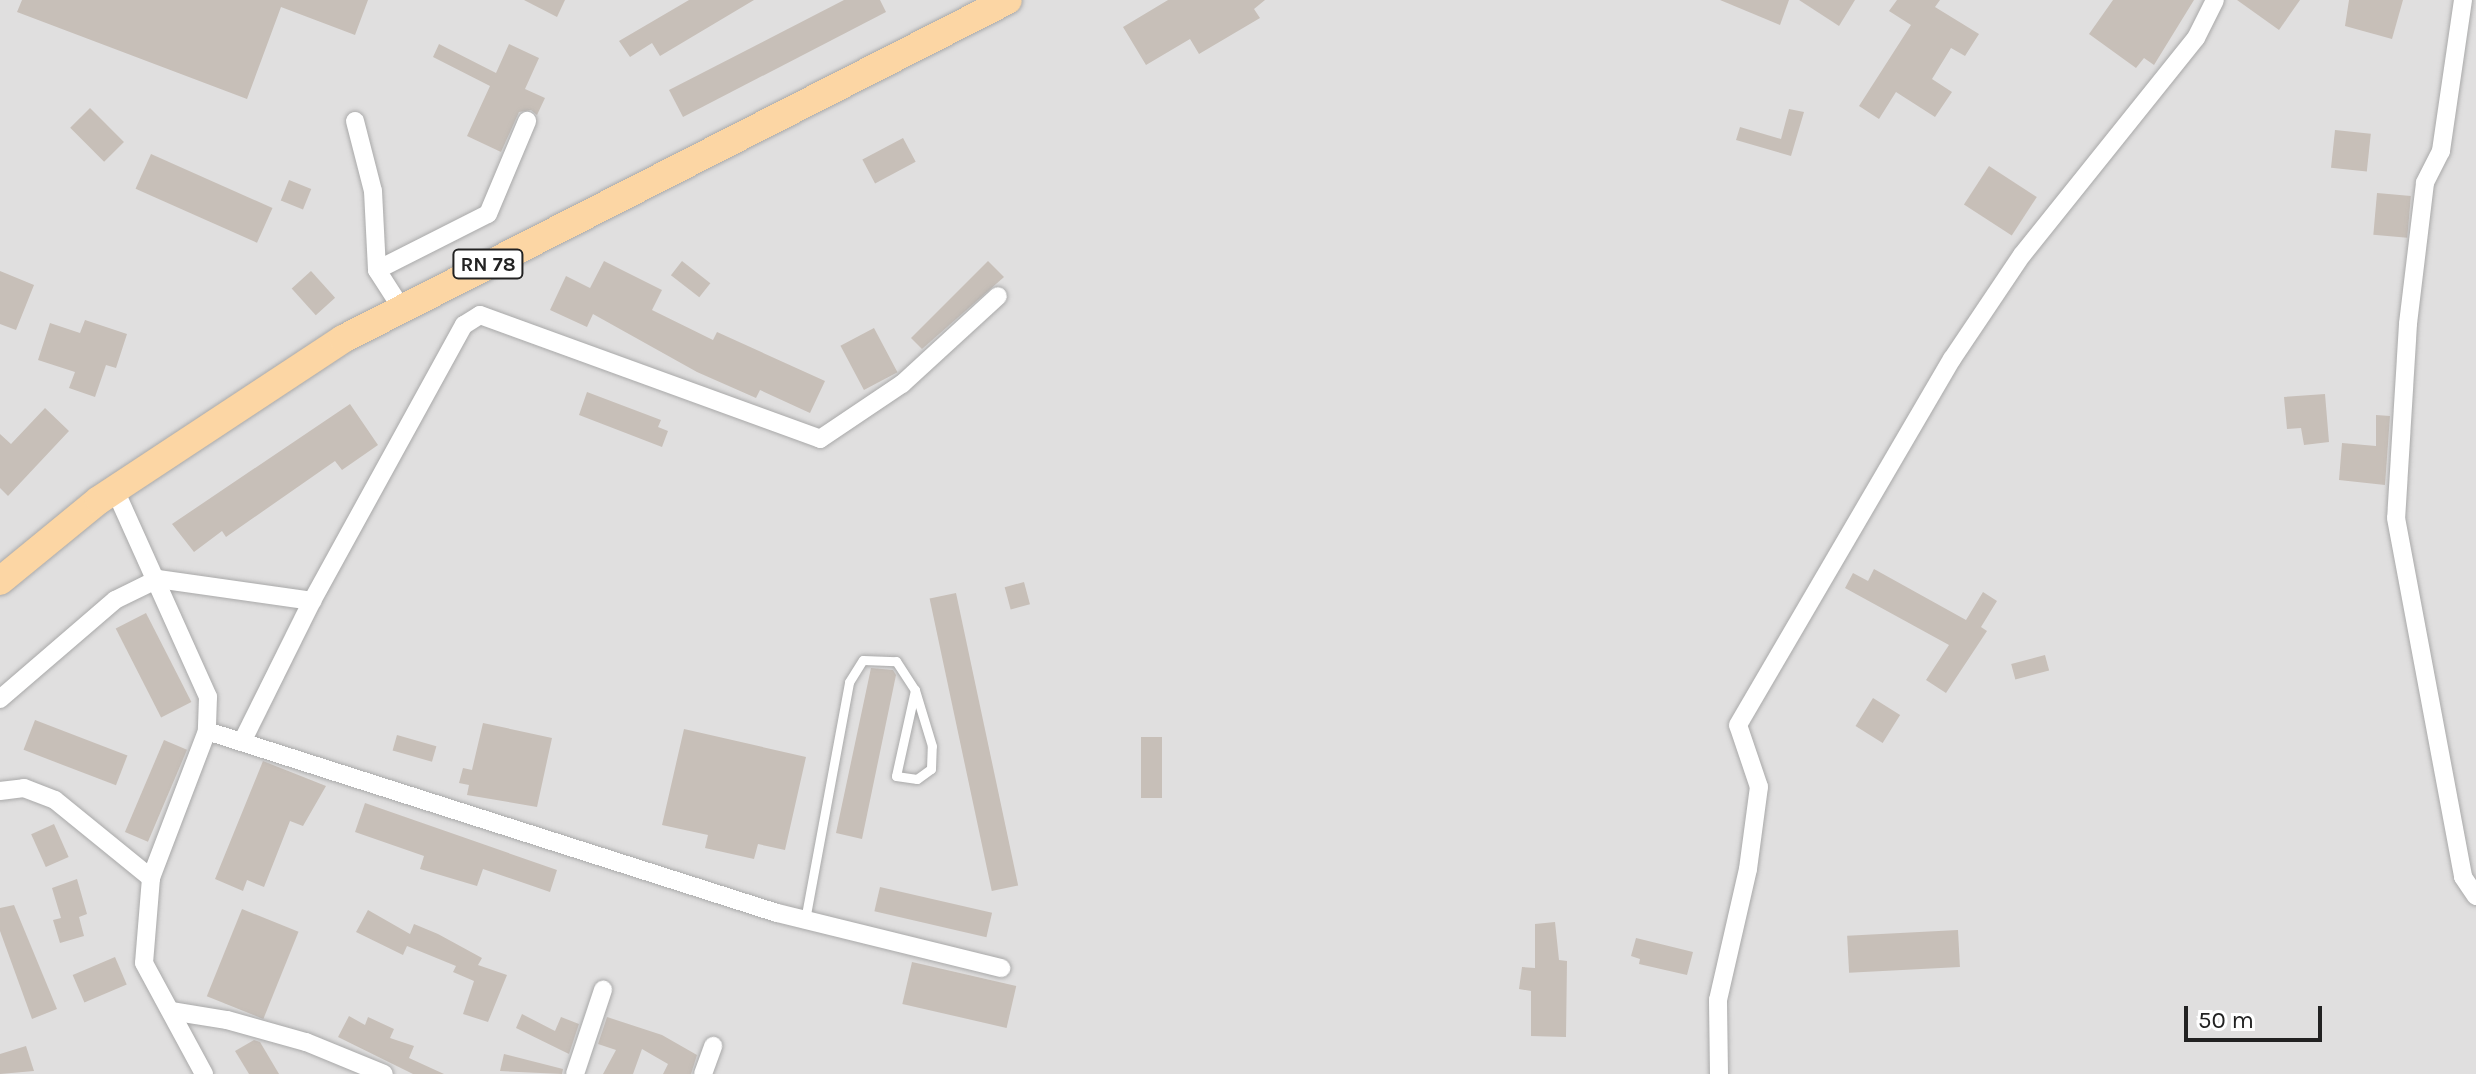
<!DOCTYPE html>
<style>
body{margin:0}
#map{position:relative;width:2476px;height:1074px;overflow:hidden;background:#f2efe9;font-family:Karla,sans-serif}
div>[style]{position:absolute}
.residential>*{inset:0;background:#e0dfdf;transform-origin:0 0}
.building>*{inset:0;background:#c7bfb8;transform-origin:0 0}
.roads{filter:drop-shadow(0 0 2px #a9a9a9) drop-shadow(0 0 2px #a9a9a9)}
.service>*{height:9px;margin:-4.5px;padding:0 4.5px;transform-origin:4.5px;border-radius:4.5px;background:#fff}
.minor>*{height:18px;margin:-9px;padding:0 9px;transform-origin:9px;border-radius:9px;background:#fff}
.primary>*{height:28px;margin:-14px;padding:0 14px;transform-origin:14px;border-radius:14px;background:#fcd6a4}
span{translate:-50% -50%;white-space:nowrap;text-align:center;line-height:1.15;-webkit-text-stroke:8px #fff;paint-order:stroke}
.shield-label span{padding:2px 6px;background:#fff;border:2px solid;border-radius:6px;-webkit-text-stroke-width:0}
.shield-label{font-size:20px;color:#222;font-weight:700}
.scale{position:absolute;left:2184px;top:1006px;width:138px;height:36px;box-sizing:border-box;border:4px solid #222;border-top:0;padding-left:10px;font-size:24px;line-height:28px;white-space:nowrap;color:#222;-webkit-text-stroke:6px #fff;paint-order:stroke}
</style>
<div id="map">
<div class="residential">
<div style="left:0;top:0;width:2476px;height:1074px"></div>
</div>
<div class="building">
<div style="clip-path:polygon(22px 0,368px 0,355px 35px,281px 7px,247px 99px,17px 12px)"></div>
<div style="clip-path:polygon(524px 0,565px 0,557px 17px)"></div>
<div style="clip-path:polygon(689px 0,754px 0,660px 56px,652px 43px,630px 57px,619px 41px)"></div>
<div style="clip-path:polygon(844px 0,880px 0,886px 12px,683px 117px,669px 90px)"></div>
<div style="clip-path:polygon(1168px 0,1265px 0,1254px 9px,1260px 18px,1199px 54px,1190px 39px,1146px 65px,1123px 27px)"></div>
<div style="clip-path:polygon(1720px 0,1789px 0,1780px 25px)"></div>
<div style="clip-path:polygon(1799px 0,1855px 0,1839px 26px)"></div>
<div style="clip-path:polygon(1897px 0,1940px 0,1935px 7px,1979px 34px,1965px 56px,1951px 48px,1932px 79px,1952px 92px,1935px 117px,1896px 92px,1879px 119px,1859px 106px,1911px 25px,1889px 11px)"></div>
<div style="clip-path:polygon(2113px 0,2194px 0,2154px 65px,2144px 58px,2136px 68px,2089px 34px)"></div>
<div style="clip-path:polygon(2237px 0,2300px 0,2279px 30px)"></div>
<div style="clip-path:polygon(2349px 0,2403px 0,2392px 39px,2345px 26px)"></div>
<div style="clip-path:polygon(439px 44px,496px 73px,509px 44px,539px 58px,525px 89px,545px 98px,537px 115px,531px 110px,519px 112px,501px 152px,467px 136px,490px 86px,433px 57px)"></div>
<div style="left:90px;top:108px;width:48px;height:28px;rotate:45deg"></div>
<div style="clip-path:polygon(1789px 109px,1804px 112px,1791px 156px,1736px 140px,1740px 127px,1781px 139px)"></div>
<div style="left:2335px;top:130px;width:36px;height:38px;rotate:6deg"></div>
<div style="left:903px;top:138px;width:27px;height:46px;rotate:62deg"></div>
<div style="left:151px;top:154px;width:133px;height:38px;rotate:24deg"></div>
<div style="left:1989px;top:166px;width:57px;height:46px;rotate:33deg"></div>
<div style="left:289px;top:180px;width:24px;height:22px;rotate:22deg"></div>
<div style="left:2377px;top:193px;width:34px;height:42px;rotate:5deg"></div>
<div style="clip-path:polygon(604px 261px,662px 290px,652px 310px,713px 340px,717px 332px,825px 381px,810px 413px,760px 390px,756px 398px,697px 372px,593px 314px,587px 327px,550px 310px,566px 276px,590px 288px)"></div>
<div style="left:682px;top:261px;width:36px;height:18px;rotate:38deg"></div>
<div style="clip-path:polygon(988px 261px,1004px 277px,922px 349px,911px 338px)"></div>
<div style="clip-path:polygon(0 271px,34px 285px,16px 330px,0 324px)"></div>
<div style="left:311px;top:271px;width:36px;height:26px;rotate:48deg"></div>
<div style="clip-path:polygon(85px 320px,127px 334px,116px 368px,106px 365px,95px 397px,69px 388px,75px 372px,38px 360px,50px 323px,80px 333px)"></div>
<div style="left:874px;top:328px;width:50px;height:38px;rotate:62deg"></div>
<div style="clip-path:polygon(587px 392px,661px 420px,658px 427px,668px 431px,662px 447px,579px 415px)"></div>
<div style="clip-path:polygon(2325px 394px,2329px 442px,2304px 445px,2301px 428px,2287px 429px,2284px 397px)"></div>
<div style="clip-path:polygon(350px 404px,378px 445px,342px 470px,335px 461px,226px 537px,222px 531px,194px 552px,172px 524px)"></div>
<div style="clip-path:polygon(45px 408px,69px 431px,8px 496px,0 488px,0 434px,11px 444px)"></div>
<div style="clip-path:polygon(2376px 415px,2390px 416px,2385px 485px,2339px 480px,2342px 443px,2376px 446px)"></div>
<div style="clip-path:polygon(1874px 569px,1966px 620px,1983px 592px,1997px 601px,1981px 627px,1987px 631px,1946px 693px,1926px 680px,1949px 645px,1845px 588px,1853px 573px,1868px 581px)"></div>
<div style="left:1024px;top:582px;width:23px;height:20px;rotate:75deg"></div>
<div style="left:956px;top:593px;width:299px;height:27px;rotate:78deg"></div>
<div style="left:146px;top:613px;width:100px;height:34px;rotate:63deg"></div>
<div style="left:2045px;top:655px;width:16px;height:35px;rotate:75deg"></div>
<div style="clip-path:polygon(871px 668px,893px 670px,896px 675px,862px 839px,836px 833px)"></div>
<div style="left:1873px;top:698px;width:32px;height:33px;rotate:32deg"></div>
<div style="left:35px;top:720px;width:99px;height:32px;rotate:21deg"></div>
<div style="clip-path:polygon(483px 723px,552px 738px,537px 807px,467px 795px,469px 785px,459px 783px,463px 768px,472px 770px)"></div>
<div style="clip-path:polygon(684px 729px,806px 757px,785px 850px,758px 844px,754px 859px,705px 848px,708px 835px,662px 825px)"></div>
<div style="left:397px;top:735px;width:41px;height:16px;rotate:16deg"></div>
<div style="left:1141px;top:737px;width:21px;height:61px"></div>
<div style="left:164px;top:740px;width:25px;height:100px;rotate:23deg"></div>
<div style="clip-path:polygon(263px 761px,326px 786px,303px 826px,290px 821px,264px 887px,247px 880px,243px 891px,215px 879px)"></div>
<div style="clip-path:polygon(365px 803px,557px 870px,550px 892px,483px 869px,477px 886px,420px 869px,424px 856px,355px 832px)"></div>
<div style="left:54px;top:824px;width:36px;height:25px;rotate:66deg"></div>
<div style="clip-path:polygon(77px 879px,87px 914px,79px 917px,84px 936px,60px 943px,53px 920px,61px 918px,52px 888px)"></div>
<div style="left:880px;top:887px;width:115px;height:25px;rotate:13deg"></div>
<div style="clip-path:polygon(14px 905px,57px 1009px,32px 1019px,0 931px,0 908px)"></div>
<div style="left:242px;top:909px;width:61px;height:94px;rotate:22deg"></div>
<div style="clip-path:polygon(368px 910px,410px 934px,414px 924px,438px 934px,482px 958px,478px 965px,507px 975px,488px 1022px,463px 1014px,474px 981px,453px 972px,456px 966px,407px 946px,403px 955px,356px 932px)"></div>
<div style="clip-path:polygon(1555px 922px,1559px 960px,1567px 961px,1566px 1037px,1531px 1036px,1531px 991px,1519px 989px,1522px 967px,1535px 968px,1535px 924px)"></div>
<div style="left:1958px;top:930px;width:37px;height:111px;rotate:87deg"></div>
<div style="clip-path:polygon(1636px 938px,1693px 952px,1687px 975px,1639px 964px,1640px 959px,1631px 956px)"></div>
<div style="left:115px;top:957px;width:30px;height:46px;rotate:67deg"></div>
<div style="left:912px;top:962px;width:107px;height:43px;rotate:13deg"></div>
<div style="clip-path:polygon(522px 1014px,555px 1031px,561px 1017px,579px 1024px,569px 1054px,516px 1028px)"></div>
<div style="clip-path:polygon(349px 1016px,365px 1025px,368px 1017px,394px 1029px,390px 1038px,414px 1046px,409px 1058px,444px 1074px,413px 1074px,338px 1037px)"></div>
<div style="clip-path:polygon(607px 1017px,662px 1035px,697px 1055px,691px 1074px,663px 1074px,668px 1064px,642px 1049px,633px 1074px,603px 1074px,616px 1050px,598px 1044px)"></div>
<div style="clip-path:polygon(254px 1040px,260px 1042px,279px 1074px,249px 1074px,235px 1051px)"></div>
<div style="clip-path:polygon(26px 1046px,34px 1071px,0 1074px,0 1054px)"></div>
<div style="clip-path:polygon(504px 1054px,563px 1069px,562px 1074px,500px 1071px)"></div>
</div>
<div class="roads">
<div class="service">
<div style="left:805px;top:920px;width:242px;rotate:-79.5deg"></div>
<div style="left:849px;top:682px;width:26px;rotate:-58deg"></div>
<div style="left:863px;top:660px;width:33px;rotate:2deg"></div>
<div style="left:896px;top:661px;width:35px;rotate:57deg"></div>
<div style="left:915px;top:690px;width:88px;rotate:102.5deg"></div>
<div style="left:896px;top:776px;width:21px;rotate:8deg"></div>
<div style="left:917px;top:779px;width:17px;rotate:-36deg"></div>
<div style="left:931px;top:769px;width:23px;rotate:-88deg"></div>
<div style="left:932px;top:746px;width:59px;rotate:-106.9deg"></div>
</div>
<div class="minor">
<div style="left:2463px;top:0;width:153px;rotate:98.3deg"></div>
<div style="left:2441px;top:151px;width:36px;rotate:117deg"></div>
<div style="left:2425px;top:183px;width:142px;rotate:96.9deg"></div>
<div style="left:2408px;top:324px;width:194px;rotate:93.5deg"></div>
<div style="left:2396px;top:518px;width:365px;rotate:79.4deg"></div>
<div style="left:2463px;top:877px;width:23px;rotate:56deg"></div>
<div style="left:355px;top:121px;width:72px;rotate:75.6deg"></div>
<div style="left:373px;top:191px;width:79px;rotate:87.1deg"></div>
<div style="left:402px;top:309px;width:46px;rotate:-122.7deg"></div>
<div style="left:377px;top:270px;width:124px;rotate:-26.8deg"></div>
<div style="left:488px;top:214px;width:101px;rotate:-67.2deg"></div>
<div style="left:115px;top:490px;width:227px;rotate:65.8deg"></div>
<div style="left:208px;top:697px;width:34px;rotate:92deg"></div>
<div style="left:207px;top:731px;width:157px;rotate:110.9deg"></div>
<div style="left:151px;top:878px;width:85px;rotate:94.7deg"></div>
<div style="left:144px;top:963px;width:126px;rotate:61.6deg"></div>
<div style="left:0;top:699px;width:152px;rotate:-40.7deg"></div>
<div style="left:115px;top:600px;width:48px;rotate:-26deg"></div>
<div style="left:158px;top:579px;width:156px;rotate:8.1deg"></div>
<div style="left:207px;top:731px;width:598px;rotate:17.71deg"></div>
<div style="left:777px;top:913px;width:231px;rotate:13.8deg"></div>
<div style="left:242px;top:742px;width:157px;rotate:-63.6deg"></div>
<div style="left:312px;top:601px;width:315px;rotate:-61.2deg"></div>
<div style="left:464px;top:325px;width:19px;rotate:-32deg"></div>
<div style="left:480px;top:315px;width:362px;rotate:20deg"></div>
<div style="left:820px;top:439px;width:99px;rotate:-33.9deg"></div>
<div style="left:902px;top:384px;width:130px;rotate:-42.5deg"></div>
<div style="left:0;top:791px;width:24px;rotate:-7deg"></div>
<div style="left:24px;top:788px;width:33px;rotate:21deg"></div>
<div style="left:55px;top:800px;width:124px;rotate:39.1deg"></div>
<div style="left:171px;top:1011px;width:57px;rotate:9.1deg"></div>
<div style="left:227px;top:1020px;width:82px;rotate:15.6deg"></div>
<div style="left:306px;top:1042px;width:84px;rotate:22.3deg"></div>
<div style="left:575px;top:1074px;width:89px;rotate:-71.6deg"></div>
<div style="left:703px;top:1074px;width:30px;rotate:-70deg"></div>
<div style="left:1719px;top:1074px;width:74px;rotate:-90.8deg"></div>
<div style="left:1718px;top:1000px;width:134px;rotate:-77.1deg"></div>
<div style="left:1748px;top:869px;width:83px;rotate:-82.4deg"></div>
<div style="left:1759px;top:787px;width:65px;rotate:-108.7deg"></div>
<div style="left:1738px;top:725px;width:424px;rotate:-59.7deg"></div>
<div style="left:1952px;top:359px;width:125px;rotate:-56.1deg"></div>
<div style="left:2022px;top:255px;width:278px;rotate:-51.3deg"></div>
<div style="left:2196px;top:38px;width:42px;rotate:-63.4deg"></div>
</div>
<div class="primary">
<div style="left:0;top:581px;width:128px;rotate:-39.3deg"></div>
<div style="left:99px;top:500px;width:292px;rotate:-33.4deg"></div>
<div style="left:343px;top:339px;width:746px;rotate:-27.01deg"></div>
</div>
</div>
<div class="shield-label">
<span style="left:488px;top:264px">RN 78</span>
</div>
<div class="scale">50 m</div>
</div>
